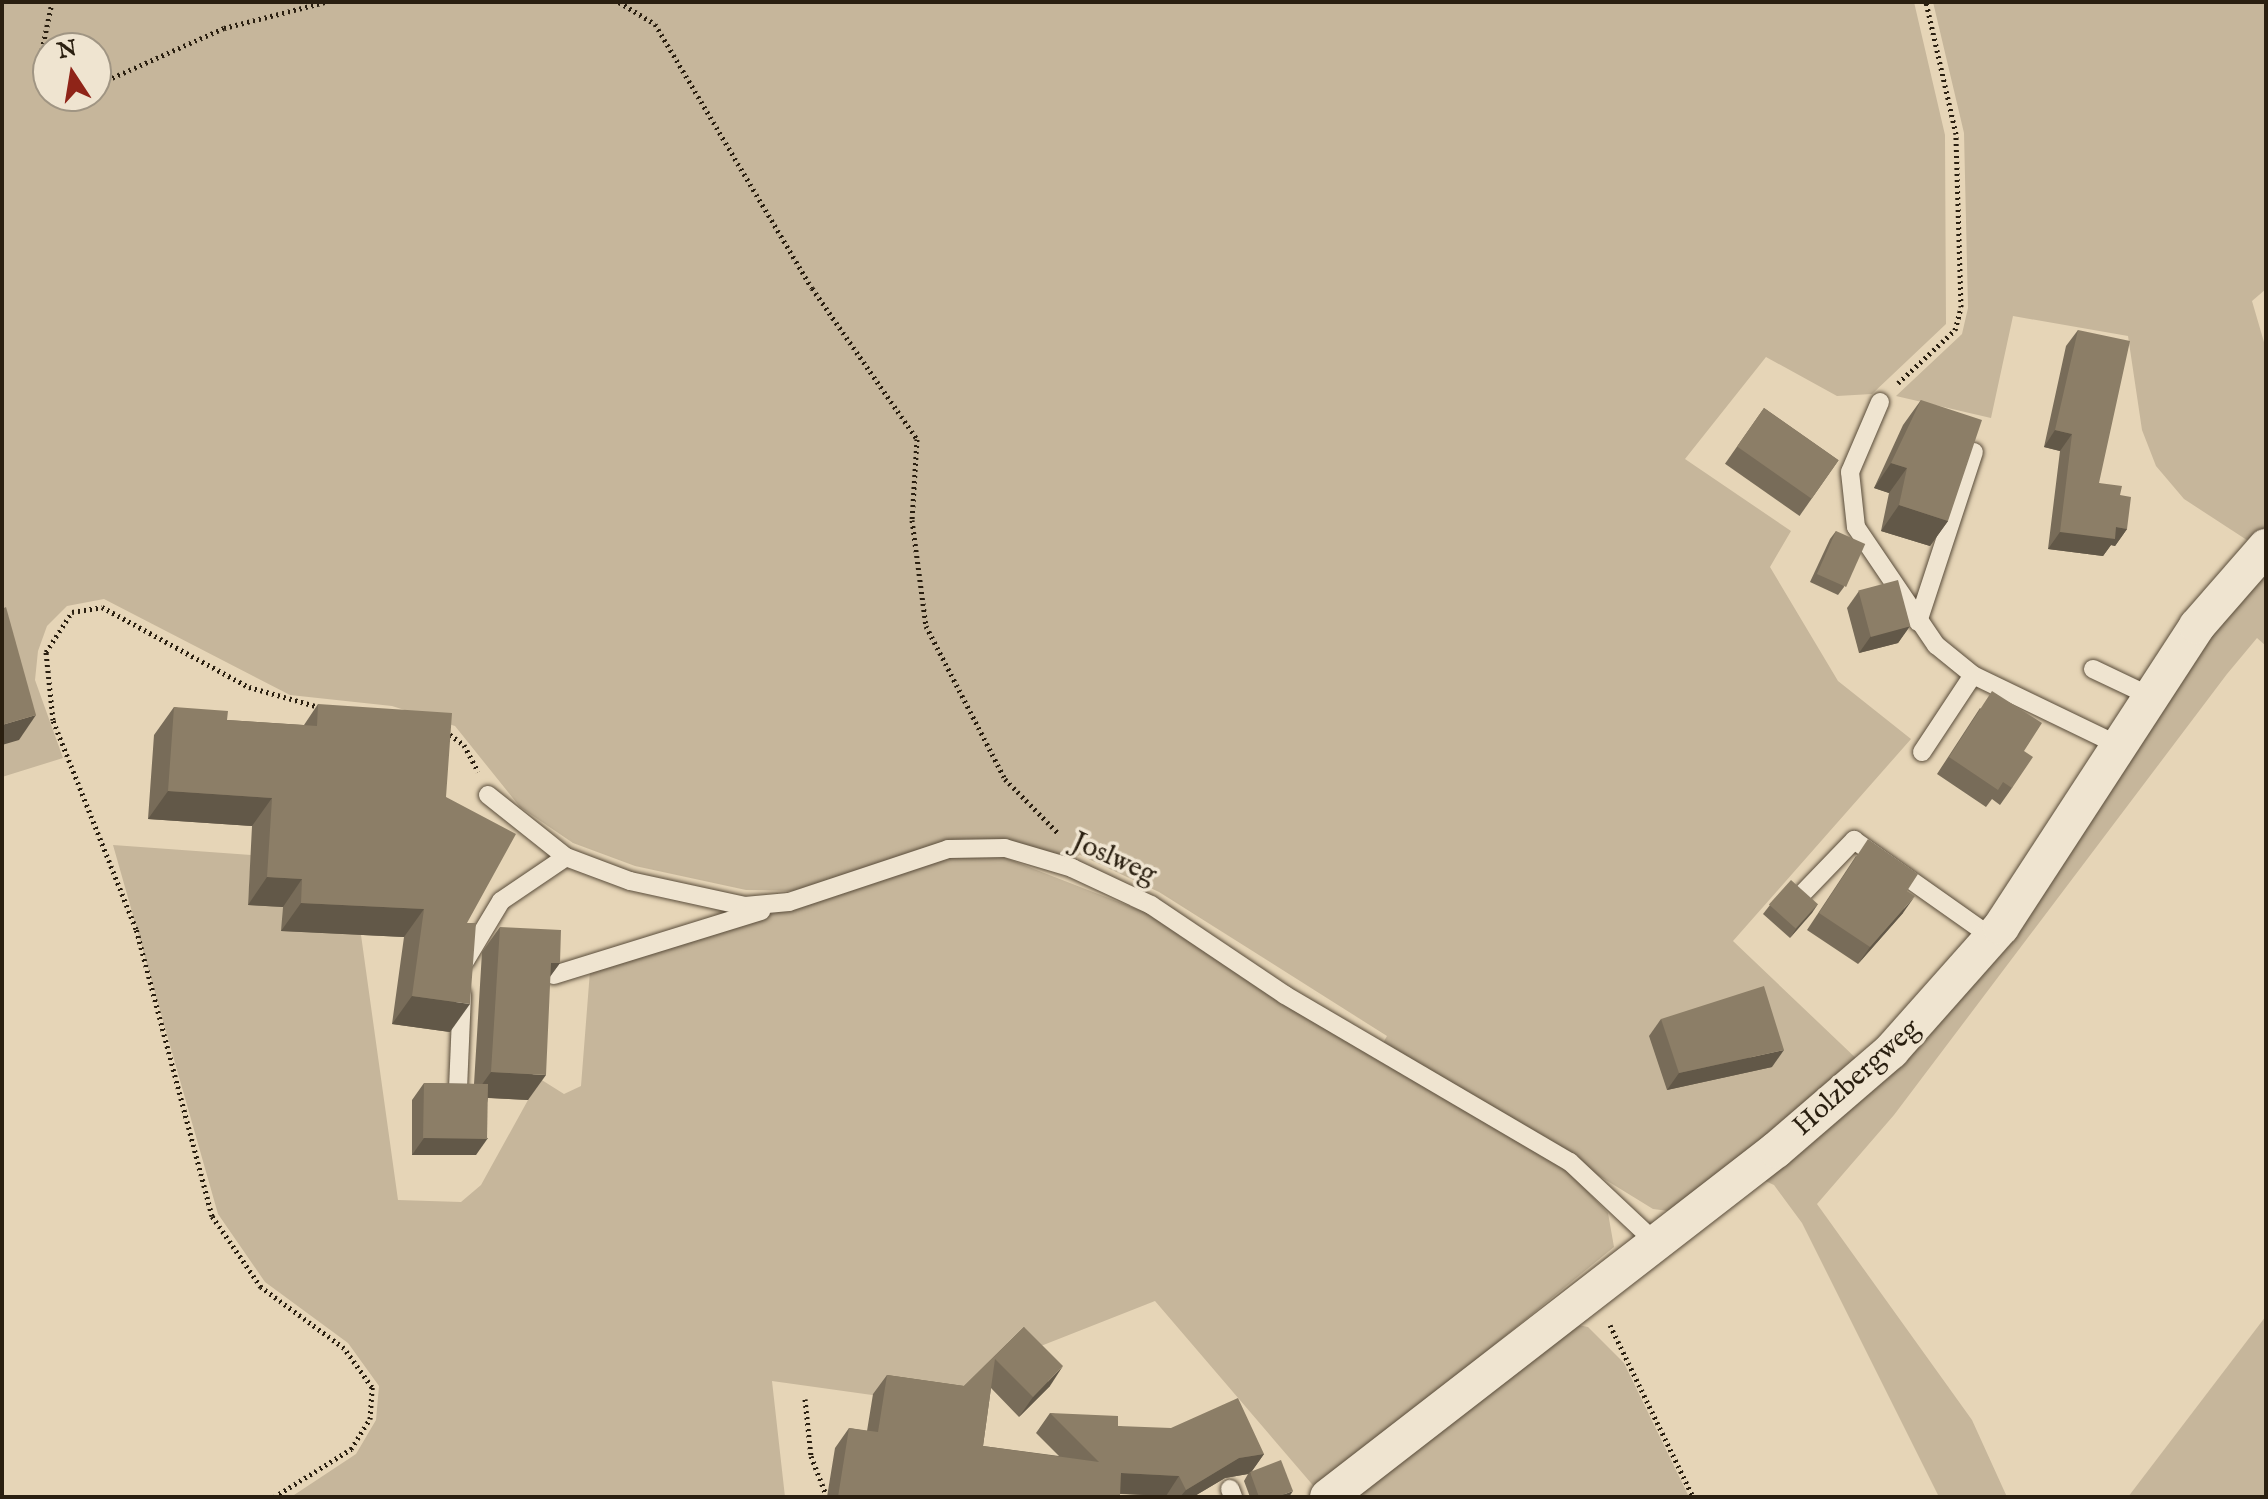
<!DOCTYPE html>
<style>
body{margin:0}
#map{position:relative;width:2268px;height:1499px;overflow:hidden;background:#e6d5b7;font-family:"IM FELL English",serif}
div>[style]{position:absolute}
.green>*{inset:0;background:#c6b69b}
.path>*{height:5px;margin-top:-2.5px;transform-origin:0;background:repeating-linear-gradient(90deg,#2a1f10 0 2px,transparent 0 6px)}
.roads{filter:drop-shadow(0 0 2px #594c3a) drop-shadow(0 0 2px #594c3a)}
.service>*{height:18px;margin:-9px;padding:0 9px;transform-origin:9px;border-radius:9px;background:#efe4d0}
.minor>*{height:36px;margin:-18px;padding:0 18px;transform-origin:18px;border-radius:18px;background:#efe4d0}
.wall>*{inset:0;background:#786c59;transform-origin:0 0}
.shaded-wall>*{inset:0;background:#625848}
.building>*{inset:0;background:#8c7e67;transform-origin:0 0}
span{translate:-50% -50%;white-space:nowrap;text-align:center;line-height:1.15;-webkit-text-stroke:7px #efe4d0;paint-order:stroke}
.street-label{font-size:28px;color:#2a1f10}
.frame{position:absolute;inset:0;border:4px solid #2a1f10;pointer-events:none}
.north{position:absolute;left:32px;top:32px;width:80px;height:80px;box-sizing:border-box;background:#efe4d0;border:2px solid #a09583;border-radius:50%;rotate:348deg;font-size:22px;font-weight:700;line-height:32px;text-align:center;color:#2a1f10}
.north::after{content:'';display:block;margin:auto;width:28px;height:36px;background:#8f2418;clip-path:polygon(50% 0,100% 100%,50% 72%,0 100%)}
</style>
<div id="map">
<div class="green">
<div style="clip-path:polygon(evenodd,2px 2px,1914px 2px,1945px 135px,1946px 324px,1872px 394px,1837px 396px,1766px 357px,1685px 459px,1791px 531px,1770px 567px,1838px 681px,1911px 739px,1733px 941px,1861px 1063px,1669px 1211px,1653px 1209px,1383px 1043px,1387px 1036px,1159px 892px,1080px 855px,1071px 860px,947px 841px,797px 891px,746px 890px,635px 866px,573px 843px,520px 807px,455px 726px,392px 706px,290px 695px,104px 599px,67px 606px,47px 626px,38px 651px,35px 680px,63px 758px,2px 777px,2px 2px,48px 48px,96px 48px,96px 96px,48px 96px,48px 48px)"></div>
<div style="clip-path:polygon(1933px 2px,2266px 2px,2266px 289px,2252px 301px,2266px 349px,2266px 533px,2253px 544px,2184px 499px,2156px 466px,2142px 430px,2128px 336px,2013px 316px,1991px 418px,1896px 396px,1962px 334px,1968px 308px,1964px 133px)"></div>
<div style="clip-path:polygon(2266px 563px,2266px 646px,2257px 638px,2227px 674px,1894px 1115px,1817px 1204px,1972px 1420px,2007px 1497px,1939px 1497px,1802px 1223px,1774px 1185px,1759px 1178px,1900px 1061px,2208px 633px)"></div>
<div style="clip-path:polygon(113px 845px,251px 855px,248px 904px,283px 907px,282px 931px,361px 935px,398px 1200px,461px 1202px,481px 1185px,528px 1100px,529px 1072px,564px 1094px,581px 1086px,590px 971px,948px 858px,1003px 857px,1147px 913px,1565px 1168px,1608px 1213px,1614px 1247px,1317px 1490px,1155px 1301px,1018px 1355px,958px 1407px,772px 1381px,785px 1497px,291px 1497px,356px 1454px,376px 1420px,379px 1386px,348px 1343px,265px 1282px,218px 1214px)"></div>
<div style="clip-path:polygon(2266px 1316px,2266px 1497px,2128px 1497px)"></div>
<div style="clip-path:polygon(1574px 1324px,1588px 1327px,1624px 1363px,1689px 1497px,1348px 1497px)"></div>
</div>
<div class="path">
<div style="left:619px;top:2px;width:42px;rotate:31.4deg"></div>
<div style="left:655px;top:24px;width:307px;rotate:59.3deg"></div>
<div style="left:812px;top:288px;width:184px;rotate:55.2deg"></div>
<div style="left:917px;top:439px;width:81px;rotate:93.5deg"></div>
<div style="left:912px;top:520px;width:107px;rotate:82.5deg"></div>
<div style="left:926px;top:626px;width:172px;rotate:62.7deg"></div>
<div style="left:1005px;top:779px;width:77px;rotate:45.5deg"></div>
<div style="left:48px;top:57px;width:9px;rotate:-131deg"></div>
<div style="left:42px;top:50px;width:49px;rotate:-78.2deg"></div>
<div style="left:96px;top:85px;width:140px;rotate:-24deg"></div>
<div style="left:224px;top:28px;width:104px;rotate:-14.4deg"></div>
<div style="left:1898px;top:383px;width:78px;rotate:-42.9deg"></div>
<div style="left:1955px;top:330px;width:24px;rotate:-75deg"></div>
<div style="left:1961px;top:307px;width:173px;rotate:-91.7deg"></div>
<div style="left:1956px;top:134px;width:135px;rotate:-102.8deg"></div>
<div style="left:445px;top:731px;width:24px;rotate:36deg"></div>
<div style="left:464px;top:745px;width:30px;rotate:62deg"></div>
<div style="left:1610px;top:1325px;width:191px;rotate:64.2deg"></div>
<div style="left:805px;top:1399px;width:57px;rotate:84deg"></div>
<div style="left:811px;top:1456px;width:44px;rotate:68.7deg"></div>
<div style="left:274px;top:1497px;width:91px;rotate:-31.9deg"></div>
<div style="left:351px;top:1449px;width:36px;rotate:-58deg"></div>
<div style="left:370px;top:1419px;width:32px;rotate:-86deg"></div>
<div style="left:372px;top:1387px;width:48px;rotate:-125.7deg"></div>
<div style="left:344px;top:1348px;width:103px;rotate:-143.7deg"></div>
<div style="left:261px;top:1287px;width:86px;rotate:-124.6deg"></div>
<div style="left:212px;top:1216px;width:297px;rotate:-104.8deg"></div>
<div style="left:136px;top:929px;width:225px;rotate:-111.7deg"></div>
<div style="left:53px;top:720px;width:68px;rotate:-95.9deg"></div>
<div style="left:46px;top:652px;width:48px;rotate:-57deg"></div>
<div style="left:72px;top:612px;width:30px;rotate:-9deg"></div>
<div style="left:102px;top:607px;width:167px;rotate:28.6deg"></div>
<div style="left:249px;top:687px;width:76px;rotate:16deg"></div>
</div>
<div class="roads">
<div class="service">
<div style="left:1880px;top:402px;width:76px;rotate:113.2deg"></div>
<div style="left:1850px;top:472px;width:55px;rotate:83.8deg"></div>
<div style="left:1856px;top:527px;width:143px;rotate:55.9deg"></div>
<div style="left:1936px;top:645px;width:48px;rotate:39deg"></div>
<div style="left:1918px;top:622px;width:179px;rotate:-71.8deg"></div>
<div style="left:2093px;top:669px;width:65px;rotate:25.4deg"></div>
<div style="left:1922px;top:752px;width:92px;rotate:-56.5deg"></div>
<div style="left:1973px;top:675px;width:163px;rotate:25.8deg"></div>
<div style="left:488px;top:795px;width:100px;rotate:38.5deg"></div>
<div style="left:566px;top:857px;width:68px;rotate:20.6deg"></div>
<div style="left:630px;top:881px;width:118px;rotate:12.3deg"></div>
<div style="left:745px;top:906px;width:44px;rotate:-5.2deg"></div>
<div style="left:789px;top:902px;width:168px;rotate:-18.4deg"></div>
<div style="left:948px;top:849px;width:57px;rotate:-1deg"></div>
<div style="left:1005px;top:848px;width:70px;rotate:16.6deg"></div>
<div style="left:1072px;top:868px;width:87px;rotate:25.1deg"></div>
<div style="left:1151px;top:905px;width:161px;rotate:33.9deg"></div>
<div style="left:1285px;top:995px;width:330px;rotate:30.4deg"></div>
<div style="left:1570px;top:1162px;width:115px;rotate:43.2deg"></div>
<div style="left:1803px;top:893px;width:74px;rotate:-46.1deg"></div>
<div style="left:1854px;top:840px;width:170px;rotate:35.2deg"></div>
<div style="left:465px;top:961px;width:70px;rotate:-59deg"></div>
<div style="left:501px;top:901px;width:78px;rotate:-34.1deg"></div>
<div style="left:554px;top:975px;width:217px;rotate:-17.2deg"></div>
<div style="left:458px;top:1089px;width:95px;rotate:-87.6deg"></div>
<div style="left:1230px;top:1489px;width:9px;rotate:69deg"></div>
</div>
<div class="minor">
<div style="left:1328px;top:1497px;width:567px;rotate:-37.76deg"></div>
<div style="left:1776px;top:1150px;width:152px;rotate:-40.7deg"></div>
<div style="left:1891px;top:1051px;width:166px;rotate:-48.4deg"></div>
<div style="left:2001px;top:927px;width:359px;rotate:-56.9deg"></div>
<div style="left:2197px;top:626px;width:105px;rotate:-48.9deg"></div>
</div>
</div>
<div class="wall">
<div style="clip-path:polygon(2078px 330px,2099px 483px,2120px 495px,2127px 529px,2115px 546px,2111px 545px,2103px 556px,2048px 549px,2060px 451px,2044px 447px,2066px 346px)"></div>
<div style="clip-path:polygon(1921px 400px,1948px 521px,1930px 546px,1881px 531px,1889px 493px,1874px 488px,1903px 425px)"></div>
<div style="left:1764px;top:408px;width:91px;height:68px;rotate:35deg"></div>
<div style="clip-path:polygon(1836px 531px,1844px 587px,1838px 595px,1810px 582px,1830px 539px)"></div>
<div style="clip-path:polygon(1859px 591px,1910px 626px,1898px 643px,1859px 653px,1847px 608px)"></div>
<div style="clip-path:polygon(318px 704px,446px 797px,467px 923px,450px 1032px,392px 1024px,404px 937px,281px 931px,283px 907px,248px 905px,252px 826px,148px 819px,154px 735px,174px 707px,227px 720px,304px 725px)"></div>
<div style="clip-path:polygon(1980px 708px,2024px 751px,2012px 788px,2000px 805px,1992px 799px,1986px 807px,1937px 774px)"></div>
<div style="clip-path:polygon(1856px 856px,1907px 891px,1903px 913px,1858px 964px,1807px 930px)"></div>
<div style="clip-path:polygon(1818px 904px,1790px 938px,1763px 914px,1770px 905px)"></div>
<div style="clip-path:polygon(500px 927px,560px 963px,550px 976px,528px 1100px,488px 1098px,476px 1155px,412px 1155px,412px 1100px,424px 1083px,474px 1084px,482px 952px)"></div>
<div style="clip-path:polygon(1661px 1019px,1772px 1067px,1667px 1090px,1649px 1036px)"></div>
<div style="clip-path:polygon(1024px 1327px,1050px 1386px,1019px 1417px,991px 1388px,983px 1446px,1059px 1456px,1036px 1433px,1050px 1413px,1264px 1454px,1251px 1472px,1289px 1497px,1250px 1497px,1244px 1481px,1248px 1474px,1225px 1478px,1193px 1497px,1166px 1497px,1166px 1496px,1120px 1494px,1120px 1497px,827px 1497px,835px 1448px,849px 1428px,867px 1431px,873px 1394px,887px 1375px,964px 1386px)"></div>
</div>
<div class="shaded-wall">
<div style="clip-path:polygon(2055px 430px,2072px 434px,2060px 451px,2044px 447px)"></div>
<div style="clip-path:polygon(1891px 463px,1907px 468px,1889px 493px,1874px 488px)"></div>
<div style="clip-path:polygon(1899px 505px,1948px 521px,1930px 546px,1881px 531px)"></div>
<div style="clip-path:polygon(2116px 527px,2127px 529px,2115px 546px,2111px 545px,2103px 556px,2048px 549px,2060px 532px)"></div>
<div style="clip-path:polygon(1910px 626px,1898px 643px,1859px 653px,1871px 636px)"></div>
<div style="clip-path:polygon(36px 715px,19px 740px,2px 745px,2px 725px)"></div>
<div style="clip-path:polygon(168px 791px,272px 798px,252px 826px,148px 819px)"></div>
<div style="clip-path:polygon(267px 877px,302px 879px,283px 907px,248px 905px)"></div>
<div style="clip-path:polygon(1915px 896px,1903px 913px,1858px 964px,1870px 947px)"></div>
<div style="clip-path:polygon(301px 903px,424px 909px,404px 937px,281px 931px)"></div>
<div style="clip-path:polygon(1818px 904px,1812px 913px,1790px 938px,1796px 929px)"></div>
<div style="clip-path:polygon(551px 963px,560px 963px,542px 988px)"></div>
<div style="clip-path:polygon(412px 996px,470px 1004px,450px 1032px,392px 1024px)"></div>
<div style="clip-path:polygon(1784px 1050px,1772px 1067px,1667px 1090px,1679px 1073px)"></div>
<div style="clip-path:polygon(491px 1072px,546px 1075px,528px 1100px,473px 1097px)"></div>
<div style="clip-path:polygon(424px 1138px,488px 1138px,476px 1155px,412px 1155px)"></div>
<div style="clip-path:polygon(1063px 1366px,1050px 1386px,1019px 1417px,1033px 1397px)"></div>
<div style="clip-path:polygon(1264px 1454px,1250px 1474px,1250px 1472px,1248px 1474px,1225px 1478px,1193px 1497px,1180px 1497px,1186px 1490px,1239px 1458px)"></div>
<div style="clip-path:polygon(1121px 1473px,1179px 1476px,1166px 1496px,1107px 1493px)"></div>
<div style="clip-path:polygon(1293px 1491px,1289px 1497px,1277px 1497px)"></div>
</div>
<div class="building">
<div style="clip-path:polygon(2078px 330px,2130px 341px,2099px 483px,2122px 486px,2120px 495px,2131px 497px,2127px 529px,2116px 527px,2115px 539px,2060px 532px,2072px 434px,2055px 430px)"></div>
<div style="clip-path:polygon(1921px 400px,1982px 420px,1948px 521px,1899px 505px,1907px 468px,1891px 463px)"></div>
<div style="left:1764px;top:408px;width:91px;height:47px;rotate:35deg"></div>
<div style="left:1836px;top:531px;width:32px;height:47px;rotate:24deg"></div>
<div style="left:1898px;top:580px;width:48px;height:41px;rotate:75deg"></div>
<div style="clip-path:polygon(6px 607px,36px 715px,2px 725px,2px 609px)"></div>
<div style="clip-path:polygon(1992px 691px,2042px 723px,2024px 751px,2033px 757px,2012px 788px,2003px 782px,1998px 790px,1949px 757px)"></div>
<div style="clip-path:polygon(318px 704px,452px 713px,446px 797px,516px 834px,467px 923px,476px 923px,470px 1004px,412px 996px,424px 909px,301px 903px,302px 879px,267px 877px,272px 798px,168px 791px,174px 707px,228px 711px,227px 720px,317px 726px)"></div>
<div style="clip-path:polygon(1868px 839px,1918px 874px,1907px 891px,1915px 896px,1870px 947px,1819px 913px)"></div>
<div style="left:1791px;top:880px;width:36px;height:33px;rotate:42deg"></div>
<div style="clip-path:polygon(500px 927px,561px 930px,560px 963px,551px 963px,546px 1075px,491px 1072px)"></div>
<div style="clip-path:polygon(1764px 986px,1784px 1050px,1679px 1073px,1661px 1019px)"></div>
<div style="left:424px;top:1083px;width:64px;height:55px;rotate:1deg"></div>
<div style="clip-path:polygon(1024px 1327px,1063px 1366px,1033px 1397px,995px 1359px,983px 1446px,1099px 1462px,1050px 1413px,1118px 1416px,1118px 1426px,1171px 1428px,1238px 1398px,1264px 1454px,1239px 1458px,1186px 1490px,1179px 1476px,1121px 1473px,1120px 1497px,838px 1497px,849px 1428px,878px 1432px,887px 1375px,964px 1386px)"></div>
<div style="clip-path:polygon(1281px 1460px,1293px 1491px,1277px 1497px,1259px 1497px,1250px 1472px)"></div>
</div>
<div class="street-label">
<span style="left:1114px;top:859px;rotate:24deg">Joslweg</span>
<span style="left:1857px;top:1078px;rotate:-42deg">Holzbergweg</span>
</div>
<div class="frame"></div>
<div class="north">N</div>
</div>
